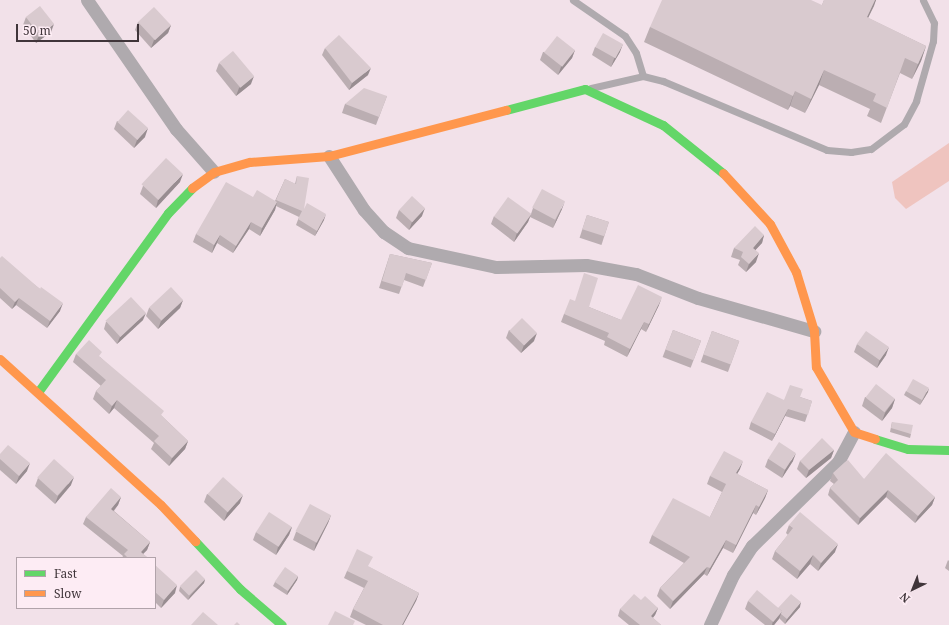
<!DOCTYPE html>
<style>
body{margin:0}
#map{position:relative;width:949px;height:625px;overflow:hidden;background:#f2e1e9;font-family:"Noto Serif",serif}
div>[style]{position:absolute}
.green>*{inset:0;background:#efc4bf}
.lane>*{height:7px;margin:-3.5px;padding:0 3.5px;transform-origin:3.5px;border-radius:3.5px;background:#afaaae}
.street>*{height:13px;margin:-6.5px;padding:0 6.5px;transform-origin:6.5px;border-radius:6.5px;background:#afaaae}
.fast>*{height:9px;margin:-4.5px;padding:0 4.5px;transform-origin:4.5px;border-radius:4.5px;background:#63d668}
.slow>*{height:9px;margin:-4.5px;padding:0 4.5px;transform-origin:4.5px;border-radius:4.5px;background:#ff974d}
.wall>*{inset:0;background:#bbaeb2;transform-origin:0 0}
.shaded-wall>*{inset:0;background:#988d91}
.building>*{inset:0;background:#d9cacf;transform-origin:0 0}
span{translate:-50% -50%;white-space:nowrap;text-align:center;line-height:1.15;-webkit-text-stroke:4px #fdecf4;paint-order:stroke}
.legend{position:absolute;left:16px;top:557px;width:140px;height:52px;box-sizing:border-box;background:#fdecf4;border:1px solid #b1a3aa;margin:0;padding:5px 7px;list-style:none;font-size:12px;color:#40353a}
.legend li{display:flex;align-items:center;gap:8px;height:20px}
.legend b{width:20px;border:1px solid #b1a3aa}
.north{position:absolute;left:893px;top:569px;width:40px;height:40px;-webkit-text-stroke:3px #fdecf4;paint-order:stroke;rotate:223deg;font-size:11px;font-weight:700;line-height:16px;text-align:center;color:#40353a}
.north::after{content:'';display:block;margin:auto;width:14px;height:18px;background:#40353a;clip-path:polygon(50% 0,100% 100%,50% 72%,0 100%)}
.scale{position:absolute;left:16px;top:24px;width:123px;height:18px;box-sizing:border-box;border:2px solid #40353a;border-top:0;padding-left:5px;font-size:12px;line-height:14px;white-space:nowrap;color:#40353a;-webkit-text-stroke:3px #fdecf4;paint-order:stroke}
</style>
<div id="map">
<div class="green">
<div style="clip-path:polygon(949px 143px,949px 181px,906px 209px,895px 198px,892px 182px)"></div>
</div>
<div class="lane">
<div style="left:573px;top:0;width:63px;rotate:34.7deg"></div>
<div style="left:625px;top:36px;width:20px;rotate:57deg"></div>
<div style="left:636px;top:53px;width:24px;rotate:73deg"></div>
<div style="left:591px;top:88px;width:53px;rotate:-13deg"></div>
<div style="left:643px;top:76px;width:21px;rotate:14deg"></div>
<div style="left:663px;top:81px;width:178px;rotate:22.8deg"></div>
<div style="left:827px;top:150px;width:24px;rotate:5deg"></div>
<div style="left:851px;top:152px;width:20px;rotate:-9deg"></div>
<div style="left:871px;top:149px;width:41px;rotate:-37.1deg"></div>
<div style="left:904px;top:124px;width:26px;rotate:-62deg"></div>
<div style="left:916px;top:101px;width:62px;rotate:-74.2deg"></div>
<div style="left:933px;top:41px;width:18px;rotate:-87deg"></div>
<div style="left:934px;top:23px;width:25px;rotate:-116deg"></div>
</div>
<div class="street">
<div style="left:87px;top:0;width:157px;rotate:55.4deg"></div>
<div style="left:176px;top:129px;width:57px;rotate:48.5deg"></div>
<div style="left:329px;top:156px;width:64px;rotate:57.1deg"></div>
<div style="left:364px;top:210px;width:30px;rotate:48deg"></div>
<div style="left:384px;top:232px;width:29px;rotate:34deg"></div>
<div style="left:408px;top:248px;width:90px;rotate:12.2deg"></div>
<div style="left:496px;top:267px;width:90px;rotate:-1.3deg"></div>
<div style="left:586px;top:265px;width:51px;rotate:10.2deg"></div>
<div style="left:636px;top:274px;width:66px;rotate:21.2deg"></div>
<div style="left:698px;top:298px;width:121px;rotate:15.9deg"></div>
<div style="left:710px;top:625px;width:55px;rotate:-65.3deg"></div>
<div style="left:733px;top:575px;width:35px;rotate:-57deg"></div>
<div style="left:752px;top:546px;width:120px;rotate:-44.3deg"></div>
<div style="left:838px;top:462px;width:34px;rotate:-62deg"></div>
</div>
<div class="fast">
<div style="left:506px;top:110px;width:82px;rotate:-14.9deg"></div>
<div style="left:585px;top:89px;width:86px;rotate:24.8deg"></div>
<div style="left:663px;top:125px;width:77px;rotate:38.7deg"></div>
<div style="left:38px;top:392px;width:221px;rotate:-54deg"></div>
<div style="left:168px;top:213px;width:35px;rotate:-46deg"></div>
<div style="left:875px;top:439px;width:34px;rotate:17deg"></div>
<div style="left:908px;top:449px;width:41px;rotate:1.4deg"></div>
<div style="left:195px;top:541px;width:66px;rotate:46.8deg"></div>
<div style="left:240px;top:589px;width:55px;rotate:40.6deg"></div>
</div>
<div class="slow">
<div style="left:723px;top:173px;width:69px;rotate:47.3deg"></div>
<div style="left:770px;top:224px;width:55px;rotate:61.6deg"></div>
<div style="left:796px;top:272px;width:62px;rotate:73deg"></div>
<div style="left:814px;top:331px;width:36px;rotate:87deg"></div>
<div style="left:816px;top:367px;width:75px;rotate:59.7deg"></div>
<div style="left:854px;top:432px;width:22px;rotate:18deg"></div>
<div style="left:192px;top:188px;width:27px;rotate:-36deg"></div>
<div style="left:214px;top:172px;width:37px;rotate:-16deg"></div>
<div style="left:250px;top:162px;width:79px;rotate:-4.3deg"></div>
<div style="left:329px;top:156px;width:183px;rotate:-14.6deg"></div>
<div style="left:0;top:359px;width:217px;rotate:42.2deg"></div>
<div style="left:161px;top:505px;width:50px;rotate:46.6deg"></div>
</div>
<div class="wall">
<div style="clip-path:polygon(824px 0,876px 0,868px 18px,926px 46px,921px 61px,912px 79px,900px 73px,881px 123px,867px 116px,870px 109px,819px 85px,805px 113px,790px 106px,788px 110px,644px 42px,650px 27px,822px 5px)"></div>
<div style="clip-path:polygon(26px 17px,51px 32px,36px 43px,23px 25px)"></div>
<div style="clip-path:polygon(138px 22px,171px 25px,168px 33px,151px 48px,135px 30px)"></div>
<div style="clip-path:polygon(595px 47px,620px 52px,611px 67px,592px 55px)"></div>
<div style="clip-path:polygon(325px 48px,368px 75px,349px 90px,322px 55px)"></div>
<div style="clip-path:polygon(575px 50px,572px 58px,558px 75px,540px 60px,543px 52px)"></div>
<div style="clip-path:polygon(219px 63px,251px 84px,236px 96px,216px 71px)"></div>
<div style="clip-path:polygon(387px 96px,376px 125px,342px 113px,345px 104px)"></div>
<div style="clip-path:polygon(117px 121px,145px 137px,134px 148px,114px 129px)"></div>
<div style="clip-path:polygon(297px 176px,304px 209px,324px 220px,315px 236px,296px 225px,299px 217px,276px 206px,275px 210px,260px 236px,249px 229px,233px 253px,217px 243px,212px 253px,193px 242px,196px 234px,253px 197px,275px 201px,285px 179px,295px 184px)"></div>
<div style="clip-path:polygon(180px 182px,156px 208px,140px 194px,143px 186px)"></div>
<div style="clip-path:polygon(533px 208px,562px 209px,553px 228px,530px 217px,528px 222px,514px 242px,491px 224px,494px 216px,531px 214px)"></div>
<div style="clip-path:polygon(399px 210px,422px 216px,409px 230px,396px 218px)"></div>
<div style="left:587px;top:215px;width:23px;height:24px;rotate:18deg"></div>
<div style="clip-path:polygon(764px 235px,762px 243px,755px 250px,756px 262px,746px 272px,738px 265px,740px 260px,731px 257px,734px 248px)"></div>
<div style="clip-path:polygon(390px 254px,432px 263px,423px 287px,404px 280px,399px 294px,379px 288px)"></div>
<div style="clip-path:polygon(0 258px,40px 289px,60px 311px,47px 328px,16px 305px,12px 309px,0 298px)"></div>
<div style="clip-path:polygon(183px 300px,180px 308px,158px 329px,146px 316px,149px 308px)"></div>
<div style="clip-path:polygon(659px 305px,646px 332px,641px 329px,627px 357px,604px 345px,605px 341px,561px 322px,564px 314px,589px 307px,621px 320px)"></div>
<div style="clip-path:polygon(143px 320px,117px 344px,104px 329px,106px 322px)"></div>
<div style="clip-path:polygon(509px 330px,534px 341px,521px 353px,506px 338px)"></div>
<div style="left:673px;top:330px;width:30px;height:29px;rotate:21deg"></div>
<div style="left:712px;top:331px;width:29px;height:33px;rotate:20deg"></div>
<div style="clip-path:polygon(857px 344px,886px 355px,877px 368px,854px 352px)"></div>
<div style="clip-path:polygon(76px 354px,100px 357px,188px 441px,185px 449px,169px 466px,151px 449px,154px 443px,114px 408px,109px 414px,93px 399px,96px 391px,101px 386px,73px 362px)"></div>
<div style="clip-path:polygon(906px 391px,928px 392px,920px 405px,904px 395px)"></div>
<div style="clip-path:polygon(800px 397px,812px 401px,805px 422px,785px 416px,772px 441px,749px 429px,751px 422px,784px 400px)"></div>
<div style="clip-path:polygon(865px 397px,895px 399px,892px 408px,882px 421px,862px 406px)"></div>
<div style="clip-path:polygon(892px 422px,911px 434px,910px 438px,890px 432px)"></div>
<div style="clip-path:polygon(834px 450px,831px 458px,806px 478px,797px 469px,800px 461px)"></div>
<div style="clip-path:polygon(0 454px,27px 471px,16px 484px,0 470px)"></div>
<div style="clip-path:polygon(768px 459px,793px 461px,782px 478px,765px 467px)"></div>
<div style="clip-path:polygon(740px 469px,737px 474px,768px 490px,765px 498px,756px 515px,753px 513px,733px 553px,723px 548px,707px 576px,704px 574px,670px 609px,657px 596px,660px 588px,684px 563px,649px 543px,652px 535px,710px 517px,722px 492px,707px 484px,710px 476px)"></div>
<div style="clip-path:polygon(833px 473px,864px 479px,935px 497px,932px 505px,915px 523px,886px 497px,858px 525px,828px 495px,830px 488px,834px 484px,830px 481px)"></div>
<div style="clip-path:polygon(38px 478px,71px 485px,55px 504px,35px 486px)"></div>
<div style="clip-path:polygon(207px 494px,240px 503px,224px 521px,204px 502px)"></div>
<div style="clip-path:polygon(121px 497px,118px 505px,114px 511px,150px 542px,147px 550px,143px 554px,148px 558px,122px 558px,123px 556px,83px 524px,86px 517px)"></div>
<div style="clip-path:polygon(331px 515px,328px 523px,314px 551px,293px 540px,296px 532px)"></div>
<div style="clip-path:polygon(789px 525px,835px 552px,818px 571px,810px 564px,797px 579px,772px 559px,775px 551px,788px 535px,786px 533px)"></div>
<div style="clip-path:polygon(292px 527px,289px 535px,276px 555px,253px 540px,256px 532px)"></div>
<div style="clip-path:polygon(948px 560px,949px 561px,949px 571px,945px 568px)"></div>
<div style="clip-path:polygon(155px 565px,175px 593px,161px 608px,155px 602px)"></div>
<div style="clip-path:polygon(369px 567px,419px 593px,416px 601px,403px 625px,366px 625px,350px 617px,353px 609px,364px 588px,344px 578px,347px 571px)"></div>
<div style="clip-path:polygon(298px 576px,297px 580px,287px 595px,273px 586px,275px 582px)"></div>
<div style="clip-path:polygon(205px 579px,204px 583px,188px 600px,179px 591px,180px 587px)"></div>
<div style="clip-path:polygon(641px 600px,658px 608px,655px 615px,653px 618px,661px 625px,629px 625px,618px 616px,620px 609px)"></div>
<div style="clip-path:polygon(748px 601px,778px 608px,800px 607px,785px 624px,779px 618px,774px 625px,765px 625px,745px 609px)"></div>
</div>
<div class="shaded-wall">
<div style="clip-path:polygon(875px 0,876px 0,874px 6px,861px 32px,867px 17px)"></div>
<div style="clip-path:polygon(54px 24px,51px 32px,36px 43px,39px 35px)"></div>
<div style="clip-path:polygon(171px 25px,168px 33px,151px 48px,154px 40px)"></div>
<div style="clip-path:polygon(623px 44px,620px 52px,611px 67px,614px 59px)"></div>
<div style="clip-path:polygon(926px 46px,921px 61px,912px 79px,918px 64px)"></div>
<div style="clip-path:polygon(575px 50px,572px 58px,558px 75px,561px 67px)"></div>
<div style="clip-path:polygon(371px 68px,368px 75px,349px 90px,352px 83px)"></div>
<div style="clip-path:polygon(824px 70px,819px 85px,805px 113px,811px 99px)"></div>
<div style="clip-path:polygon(254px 76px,251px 84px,236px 96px,239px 88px)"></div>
<div style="clip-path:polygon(795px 91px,790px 106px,788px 110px,793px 96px)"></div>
<div style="clip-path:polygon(148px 128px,145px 137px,134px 148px,137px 140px)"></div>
<div style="clip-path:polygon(183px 174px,180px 182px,156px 208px,158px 200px)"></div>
<div style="clip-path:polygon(565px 201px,562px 209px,553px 228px,556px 220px)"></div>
<div style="clip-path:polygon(277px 202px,275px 210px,260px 236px,262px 228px)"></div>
<div style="clip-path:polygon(425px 208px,422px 216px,409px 230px,412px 222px)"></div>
<div style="clip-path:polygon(326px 214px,324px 220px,315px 236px,317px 231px)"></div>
<div style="clip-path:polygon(531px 214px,528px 222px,514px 242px,517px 233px)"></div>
<div style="clip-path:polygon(251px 222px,249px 229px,233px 253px,236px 246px)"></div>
<div style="clip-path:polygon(220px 235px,217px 243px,212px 253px,214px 245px)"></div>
<div style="clip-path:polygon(764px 235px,762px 243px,750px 256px,753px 248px)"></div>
<div style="clip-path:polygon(759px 253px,756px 262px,746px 272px,749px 264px)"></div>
<div style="clip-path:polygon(662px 297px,659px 305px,646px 332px,649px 324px)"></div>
<div style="clip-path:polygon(19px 298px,16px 305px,12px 309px,15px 302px)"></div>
<div style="clip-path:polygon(183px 300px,180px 308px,158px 329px,161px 321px)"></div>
<div style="clip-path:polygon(63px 303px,60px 311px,47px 328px,50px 321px)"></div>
<div style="clip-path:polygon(146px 313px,143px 320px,117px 344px,120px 337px)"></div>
<div style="clip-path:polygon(644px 322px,641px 329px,627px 357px,630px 349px)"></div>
<div style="clip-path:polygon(537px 333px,534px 341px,521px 353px,524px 345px)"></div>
<div style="clip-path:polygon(889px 347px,886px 355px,877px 368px,880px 359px)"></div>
<div style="clip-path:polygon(929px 388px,928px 392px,920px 405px,922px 401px)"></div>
<div style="clip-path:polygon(895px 399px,892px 408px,882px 421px,885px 413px)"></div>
<div style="clip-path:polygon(117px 400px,114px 408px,109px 414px,112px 406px)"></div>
<div style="clip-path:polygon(788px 409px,785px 416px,772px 441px,775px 434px)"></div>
<div style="clip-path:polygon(188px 441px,185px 449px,169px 466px,172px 458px)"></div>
<div style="clip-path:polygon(834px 450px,831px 458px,806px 478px,809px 470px)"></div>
<div style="clip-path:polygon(796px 453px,793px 461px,782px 478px,785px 470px)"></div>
<div style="clip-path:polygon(743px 461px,740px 469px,733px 481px,736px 473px)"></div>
<div style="clip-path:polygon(30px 463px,27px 471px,16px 484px,19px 476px)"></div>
<div style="clip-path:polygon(74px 477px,71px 485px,55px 504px,58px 496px)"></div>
<div style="clip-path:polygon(768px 490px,765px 498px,756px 515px,759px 507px)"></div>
<div style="clip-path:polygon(888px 490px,886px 497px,858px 525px,860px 518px)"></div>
<div style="clip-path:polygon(243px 495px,240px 503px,224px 521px,227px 513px)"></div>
<div style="clip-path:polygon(121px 497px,118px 505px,109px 516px,111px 509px)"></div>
<div style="clip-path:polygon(935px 497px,932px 505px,915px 523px,918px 516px)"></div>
<div style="clip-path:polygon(756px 505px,753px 513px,733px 553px,736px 545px)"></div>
<div style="clip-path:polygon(331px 515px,328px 523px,314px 551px,316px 543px)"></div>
<div style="clip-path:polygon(292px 527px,289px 535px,276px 555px,278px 547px)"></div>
<div style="clip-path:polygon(726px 540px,723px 548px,707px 576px,710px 568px)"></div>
<div style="clip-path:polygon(150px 542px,147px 550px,139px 558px,141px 552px)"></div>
<div style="clip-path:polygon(838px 544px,835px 552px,818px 571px,821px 563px)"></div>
<div style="clip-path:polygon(813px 555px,810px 564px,797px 579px,800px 571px)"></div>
<div style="clip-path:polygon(707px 567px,704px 574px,670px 609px,673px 601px)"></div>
<div style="clip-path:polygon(298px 576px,297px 580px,287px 595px,288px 591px)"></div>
<div style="clip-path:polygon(205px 579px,204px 583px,188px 600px,190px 596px)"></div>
<div style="clip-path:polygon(177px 585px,175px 593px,161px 608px,164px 600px)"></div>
<div style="clip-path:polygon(419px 593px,416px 601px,403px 625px,402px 625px)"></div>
<div style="clip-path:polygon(801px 602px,800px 607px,785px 624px,787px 619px)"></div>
<div style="clip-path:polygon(658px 608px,655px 615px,648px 623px,651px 616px)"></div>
<div style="clip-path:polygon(782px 611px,779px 619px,774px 625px,772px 625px,773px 621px)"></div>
</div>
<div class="building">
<div style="clip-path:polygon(662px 0,811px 0,822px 5px,824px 0,875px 0,867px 17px,926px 46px,918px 64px,905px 58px,887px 108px,873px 101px,876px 94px,824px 70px,811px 99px,795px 91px,793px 96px,650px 27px)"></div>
<div style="left:40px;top:6px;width:23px;height:18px;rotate:52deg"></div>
<div style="left:154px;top:7px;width:25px;height:22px;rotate:47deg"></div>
<div style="left:603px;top:33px;width:23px;height:16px;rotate:29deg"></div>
<div style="clip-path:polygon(339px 35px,371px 68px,352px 83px,325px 48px)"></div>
<div style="left:557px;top:36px;width:23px;height:21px;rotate:38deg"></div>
<div style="left:233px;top:51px;width:33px;height:18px;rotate:50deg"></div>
<div style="clip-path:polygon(364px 88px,387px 96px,379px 117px,345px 104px)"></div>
<div style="left:128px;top:110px;width:27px;height:16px;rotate:42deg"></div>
<div style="left:166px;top:158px;width:23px;height:36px;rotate:43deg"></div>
<div style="clip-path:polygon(297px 176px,309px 178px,304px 209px,307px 203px,326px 214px,317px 231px,298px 219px,302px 211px,276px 200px,285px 179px,296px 184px)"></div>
<div style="clip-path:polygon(226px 182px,253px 197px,257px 190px,277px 202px,262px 228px,251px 222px,236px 246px,220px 235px,214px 245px,196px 234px)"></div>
<div style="left:542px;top:189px;width:26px;height:21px;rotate:28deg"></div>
<div style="left:412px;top:196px;width:18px;height:19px;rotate:43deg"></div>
<div style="left:508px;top:197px;width:29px;height:24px;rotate:36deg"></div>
<div style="left:587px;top:215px;width:23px;height:15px;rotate:18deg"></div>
<div style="clip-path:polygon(755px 226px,764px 235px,753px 248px,759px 253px,749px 264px,741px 257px,743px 252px,734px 248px)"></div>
<div style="clip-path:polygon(390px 254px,432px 263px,426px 280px,406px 273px,402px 287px,382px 281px)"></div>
<div style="clip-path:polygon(2px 256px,40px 289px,41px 287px,63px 303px,50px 321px,19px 298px,15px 302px,0 288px,0 258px)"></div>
<div style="clip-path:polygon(584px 273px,598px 278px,589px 307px,621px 320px,638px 285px,662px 297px,649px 324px,644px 322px,630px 349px,607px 337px,609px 333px,564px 314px,570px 299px,575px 301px)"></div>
<div style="left:171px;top:287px;width:18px;height:30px;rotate:47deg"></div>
<div style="left:131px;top:297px;width:22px;height:35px;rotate:47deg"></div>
<div style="left:522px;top:318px;width:21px;height:18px;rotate:45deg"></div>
<div style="left:673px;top:330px;width:30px;height:21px;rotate:21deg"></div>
<div style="left:712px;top:331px;width:29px;height:25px;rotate:20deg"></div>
<div style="left:866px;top:331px;width:28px;height:16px;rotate:35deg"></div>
<div style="clip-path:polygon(89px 340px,102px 352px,99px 356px,164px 411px,161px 415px,188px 441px,172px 458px,154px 441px,159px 436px,117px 400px,112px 406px,96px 391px,106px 380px,76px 354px)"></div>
<div style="left:913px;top:379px;width:18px;height:14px;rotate:29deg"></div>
<div style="left:876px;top:384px;width:24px;height:17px;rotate:38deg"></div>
<div style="clip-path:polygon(790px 385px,803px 389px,800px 397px,812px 401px,808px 415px,788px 409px,775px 434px,751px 422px,767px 392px,784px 400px)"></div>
<div style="clip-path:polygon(892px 422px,913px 425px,911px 434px,891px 428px)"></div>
<div style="clip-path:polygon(822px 438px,834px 450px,809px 470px,800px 461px)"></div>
<div style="left:779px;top:442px;width:20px;height:20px;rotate:33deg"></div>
<div style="clip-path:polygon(8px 445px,30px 463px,19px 476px,0 459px,0 454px)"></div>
<div style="clip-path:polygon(724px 451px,743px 461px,736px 473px,768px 490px,759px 507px,756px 505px,736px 545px,726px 540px,710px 568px,707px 567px,673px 601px,660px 588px,690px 557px,652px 535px,673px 498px,710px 517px,726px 484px,710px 476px)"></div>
<div style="clip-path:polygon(886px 453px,935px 497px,918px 516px,888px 490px,860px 518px,830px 488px,838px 480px,833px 473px,845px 462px,848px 460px,864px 479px)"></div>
<div style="left:54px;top:459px;width:27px;height:25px;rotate:42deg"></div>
<div style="left:223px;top:477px;width:27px;height:23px;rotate:42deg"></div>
<div style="clip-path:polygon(111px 488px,121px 497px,111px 509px,150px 542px,141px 552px,148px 558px,128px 558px,124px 554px,128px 550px,86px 517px)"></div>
<div style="left:310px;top:504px;width:24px;height:31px;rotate:28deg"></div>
<div style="left:269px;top:512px;width:27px;height:24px;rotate:33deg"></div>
<div style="clip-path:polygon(800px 512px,838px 544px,821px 563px,813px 555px,800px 571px,775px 551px,793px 528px,789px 525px)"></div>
<div style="clip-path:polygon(357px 549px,373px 557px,368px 566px,419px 593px,402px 625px,383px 625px,353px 609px,368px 581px,347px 571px)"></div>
<div style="clip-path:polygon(155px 565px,177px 585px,164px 600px,155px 592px)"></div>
<div style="left:285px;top:567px;width:16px;height:18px;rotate:35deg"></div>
<div style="left:196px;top:570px;width:13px;height:23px;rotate:45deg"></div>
<div style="left:757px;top:590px;width:33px;height:14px;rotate:40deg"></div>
<div style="clip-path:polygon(634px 594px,641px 600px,645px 596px,658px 608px,651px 616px,661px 625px,640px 625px,620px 609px)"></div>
<div style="clip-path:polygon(791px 594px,801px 602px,787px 619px,781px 614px,782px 611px,778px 608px)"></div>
<div style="clip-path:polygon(335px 611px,355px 621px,353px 625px,328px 625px)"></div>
<div style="clip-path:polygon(203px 612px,218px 625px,191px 625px)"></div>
<div style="clip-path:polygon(237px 622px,240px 625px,234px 625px)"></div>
</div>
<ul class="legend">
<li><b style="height:5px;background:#63d668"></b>Fast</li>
<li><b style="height:5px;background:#ff974d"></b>Slow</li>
</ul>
<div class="north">N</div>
<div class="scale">50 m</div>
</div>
